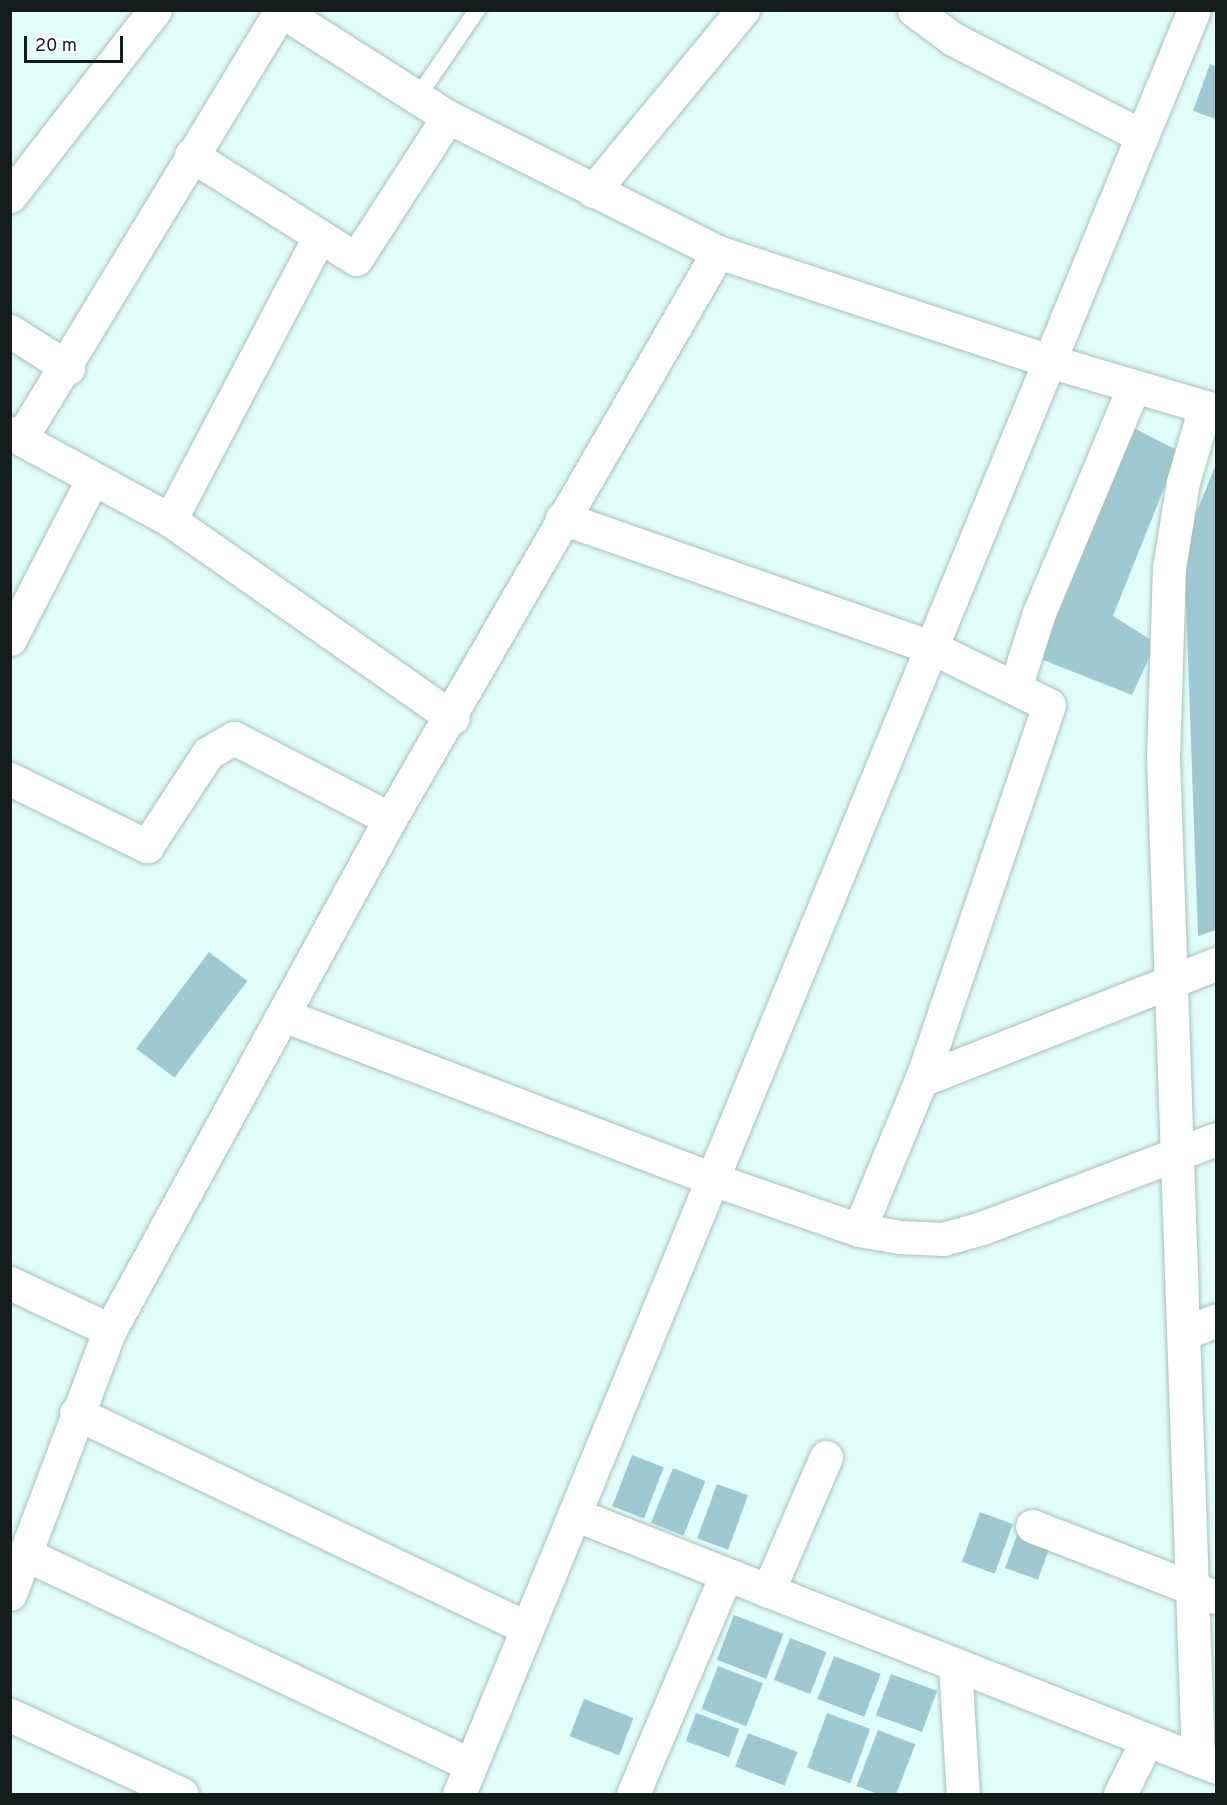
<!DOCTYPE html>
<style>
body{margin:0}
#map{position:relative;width:1227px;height:1805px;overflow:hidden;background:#e1fdf9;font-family:Overpass,sans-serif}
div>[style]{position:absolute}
.building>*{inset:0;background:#9fc9d2;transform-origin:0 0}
.roads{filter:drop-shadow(0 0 2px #a6c0bc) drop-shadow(0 0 2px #a6c0bc)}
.service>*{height:16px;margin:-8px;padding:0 8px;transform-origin:8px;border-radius:8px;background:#fff}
.minor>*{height:33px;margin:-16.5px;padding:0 16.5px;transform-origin:16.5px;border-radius:16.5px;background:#fff}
.tertiary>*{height:33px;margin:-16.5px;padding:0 16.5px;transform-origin:16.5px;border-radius:16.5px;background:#fff}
span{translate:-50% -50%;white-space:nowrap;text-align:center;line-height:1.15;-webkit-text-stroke:6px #fff;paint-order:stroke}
.frame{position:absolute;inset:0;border:12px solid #121c1b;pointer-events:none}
.scale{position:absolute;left:24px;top:36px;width:99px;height:27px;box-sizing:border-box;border:3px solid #121c1b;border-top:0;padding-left:8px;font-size:18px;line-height:21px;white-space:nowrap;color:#121c1b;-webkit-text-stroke:4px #fff;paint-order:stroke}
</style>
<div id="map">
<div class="building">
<div style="clip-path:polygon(1210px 64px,1216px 67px,1216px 119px,1193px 111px)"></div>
<div style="clip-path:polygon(1130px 426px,1179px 451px,1113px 616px,1156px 643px,1132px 695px,1033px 656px)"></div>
<div style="clip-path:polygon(1216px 464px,1216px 930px,1198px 936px,1186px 604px,1179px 556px)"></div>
<div style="left:209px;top:952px;width:48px;height:121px;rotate:37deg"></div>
<div style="left:632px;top:1455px;width:34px;height:55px;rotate:21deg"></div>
<div style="left:673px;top:1468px;width:35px;height:59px;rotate:22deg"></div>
<div style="left:717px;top:1484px;width:33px;height:58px;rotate:20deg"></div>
<div style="left:980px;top:1512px;width:35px;height:53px;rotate:20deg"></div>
<div style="left:1017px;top:1535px;width:35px;height:35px;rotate:20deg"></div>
<div style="left:734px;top:1615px;width:53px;height:48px;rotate:21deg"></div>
<div style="left:790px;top:1638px;width:39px;height:45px;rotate:21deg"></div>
<div style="left:834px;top:1656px;width:50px;height:46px;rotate:21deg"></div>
<div style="left:718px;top:1666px;width:48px;height:46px;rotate:21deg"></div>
<div style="left:891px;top:1674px;width:49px;height:44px;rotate:20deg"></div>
<div style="left:584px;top:1699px;width:53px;height:40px;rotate:21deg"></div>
<div style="left:696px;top:1713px;width:46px;height:30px;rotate:20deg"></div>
<div style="left:827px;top:1713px;width:46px;height:58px;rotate:20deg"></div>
<div style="left:878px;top:1730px;width:40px;height:60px;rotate:21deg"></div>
<div style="left:748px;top:1733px;width:53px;height:36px;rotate:21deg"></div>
</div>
<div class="roads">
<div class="service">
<div style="left:417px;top:98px;width:107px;rotate:-55.7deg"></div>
</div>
<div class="minor">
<div style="left:914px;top:10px;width:49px;rotate:36.6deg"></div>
<div style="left:953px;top:39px;width:212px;rotate:27.2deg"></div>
<div style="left:191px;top:155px;width:195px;rotate:32.2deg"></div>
<div style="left:356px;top:259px;width:169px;rotate:-57.1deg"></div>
<div style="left:593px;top:191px;width:235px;rotate:-50.4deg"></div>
<div style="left:10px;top:196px;width:236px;rotate:-52.1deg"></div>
<div style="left:10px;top:331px;width:69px;rotate:32.5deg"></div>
<div style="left:10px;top:433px;width:182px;rotate:28.5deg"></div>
<div style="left:170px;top:520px;width:345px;rotate:35deg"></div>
<div style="left:21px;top:438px;width:500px;rotate:-58.7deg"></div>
<div style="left:562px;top:518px;width:391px;rotate:19.3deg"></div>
<div style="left:931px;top:647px;width:131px;rotate:26.2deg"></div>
<div style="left:1049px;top:705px;width:396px;rotate:108.8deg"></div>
<div style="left:921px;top:1080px;width:162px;rotate:112.5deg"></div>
<div style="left:170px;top:520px;width:320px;rotate:-62.2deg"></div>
<div style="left:10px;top:639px;width:177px;rotate:-62.7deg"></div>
<div style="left:1016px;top:685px;width:76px;rotate:-72.3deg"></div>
<div style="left:1039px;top:613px;width:246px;rotate:-67.3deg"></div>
<div style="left:10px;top:779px;width:153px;rotate:26.1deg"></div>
<div style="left:147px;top:846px;width:111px;rotate:-56.7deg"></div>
<div style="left:208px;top:753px;width:30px;rotate:-30deg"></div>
<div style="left:234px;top:738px;width:176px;rotate:27.4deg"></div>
<div style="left:283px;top:1015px;width:459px;rotate:20.9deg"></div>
<div style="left:712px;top:1179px;width:156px;rotate:19.1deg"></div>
<div style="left:859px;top:1230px;width:42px;rotate:9.7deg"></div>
<div style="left:900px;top:1237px;width:43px;rotate:2.7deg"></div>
<div style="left:943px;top:1239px;width:41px;rotate:-15.8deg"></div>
<div style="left:982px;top:1228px;width:250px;rotate:-20.8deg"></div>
<div style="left:921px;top:1080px;width:317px;rotate:-21.5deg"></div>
<div style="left:10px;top:1283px;width:110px;rotate:25.2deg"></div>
<div style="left:1187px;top:1332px;width:31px;rotate:-22deg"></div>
<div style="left:76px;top:1413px;width:500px;rotate:25.5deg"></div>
<div style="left:574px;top:1514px;width:690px;rotate:21.51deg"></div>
<div style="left:1032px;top:1526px;width:196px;rotate:21.2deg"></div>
<div style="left:25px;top:1554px;width:493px;rotate:25.3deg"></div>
<div style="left:768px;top:1591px;width:146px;rotate:-66.6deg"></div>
<div style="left:10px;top:1594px;width:282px;rotate:-69.3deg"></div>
<div style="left:110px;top:1330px;width:583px;rotate:-61.28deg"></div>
<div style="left:390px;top:819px;width:655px;rotate:-59.95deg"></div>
<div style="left:955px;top:1665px;width:129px;rotate:86.5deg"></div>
<div style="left:10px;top:1715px;width:189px;rotate:24.7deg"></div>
<div style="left:1198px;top:1760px;width:1003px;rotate:-92deg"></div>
<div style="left:1163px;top:758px;width:190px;rotate:-88.2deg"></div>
<div style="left:1169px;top:568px;width:87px;rotate:-80.8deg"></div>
<div style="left:1183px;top:482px;width:78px;rotate:-73.7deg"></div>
<div style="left:459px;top:1794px;width:1929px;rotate:-67.61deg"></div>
<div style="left:633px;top:1794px;width:238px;rotate:-67deg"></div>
<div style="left:1120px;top:1794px;width:60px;rotate:-63.4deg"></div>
</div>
<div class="tertiary">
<div style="left:280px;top:10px;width:199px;rotate:32.5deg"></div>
<div style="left:448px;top:117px;width:302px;rotate:26.6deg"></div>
<div style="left:718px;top:252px;width:348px;rotate:18.2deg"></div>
<div style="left:1049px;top:361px;width:174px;rotate:16.4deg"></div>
</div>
</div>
<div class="frame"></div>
<div class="scale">20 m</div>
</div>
